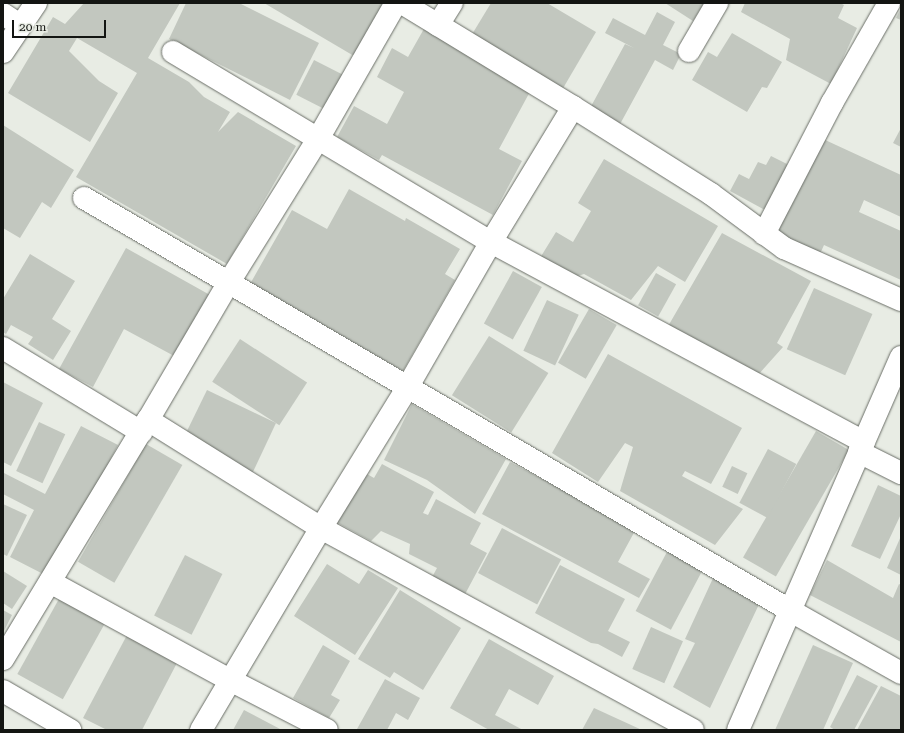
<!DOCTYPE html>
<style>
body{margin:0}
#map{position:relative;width:904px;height:733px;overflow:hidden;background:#e8ece4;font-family:"Roboto Serif",serif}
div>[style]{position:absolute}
.building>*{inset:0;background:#c2c7bf;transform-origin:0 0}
.roads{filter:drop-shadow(0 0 1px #6a6e67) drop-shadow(0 0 1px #6a6e67)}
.street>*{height:22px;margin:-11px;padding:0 11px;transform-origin:11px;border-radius:11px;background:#fff}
span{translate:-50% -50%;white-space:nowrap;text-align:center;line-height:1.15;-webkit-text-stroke:3px #e8ece4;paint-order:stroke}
.frame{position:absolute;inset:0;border:4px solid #131512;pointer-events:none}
.scale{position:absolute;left:12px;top:20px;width:94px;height:18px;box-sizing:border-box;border:2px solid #131512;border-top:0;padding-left:5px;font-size:12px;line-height:14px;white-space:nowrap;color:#131512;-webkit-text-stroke:3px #e8ece4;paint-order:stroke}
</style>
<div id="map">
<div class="building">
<div style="clip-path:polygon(84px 3px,180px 3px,148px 58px,189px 82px,204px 97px,230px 112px,218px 132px,238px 112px,296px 146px,227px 264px,76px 177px,137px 73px,77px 38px,69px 51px,99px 81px,118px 93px,90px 142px,8px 93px,53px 17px,65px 24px)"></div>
<div style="clip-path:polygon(186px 3px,239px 3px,319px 43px,290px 100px,169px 39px)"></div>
<div style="clip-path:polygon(264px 3px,386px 3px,354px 56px)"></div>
<div style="clip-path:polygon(491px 3px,547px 3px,596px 32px,562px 90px,471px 36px)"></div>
<div style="clip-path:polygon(665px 3px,704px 3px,693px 21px)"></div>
<div style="clip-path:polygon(745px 3px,840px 3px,844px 5px,838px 18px,857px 28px,831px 84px,786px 60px,790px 39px,741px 12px)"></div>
<div style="clip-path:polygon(901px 8px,901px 20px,896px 18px)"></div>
<div style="clip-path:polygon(657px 12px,675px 22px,663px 45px,681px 54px,673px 70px,655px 60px,619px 126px,589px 110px,625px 44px,634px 48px,605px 33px,613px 18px,645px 35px)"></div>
<div style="clip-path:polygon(425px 27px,532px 88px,499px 149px,522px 161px,493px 215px,382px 155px,379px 160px,337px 137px,354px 106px,387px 124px,404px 92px,377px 77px,392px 48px,408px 57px)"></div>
<div style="clip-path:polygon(732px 33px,782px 62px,767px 88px,762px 87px,747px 112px,692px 80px,708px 52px,717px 57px)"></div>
<div style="left:314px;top:60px;width:37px;height:39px;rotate:27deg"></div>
<div style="clip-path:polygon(3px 125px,74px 170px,51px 208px,42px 202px,20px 238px,3px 228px)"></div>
<div style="clip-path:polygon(901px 128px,901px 147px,893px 143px)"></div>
<div style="clip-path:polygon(823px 139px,901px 175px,901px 217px,864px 200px,859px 212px,901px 231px,901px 280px,824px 245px,820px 254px,770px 232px,791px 186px,799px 190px)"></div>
<div style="clip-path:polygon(771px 156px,791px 166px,767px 211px,730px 191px,739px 174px,749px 179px,758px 162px,766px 165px)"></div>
<div style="clip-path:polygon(604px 159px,718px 226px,685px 282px,658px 266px,631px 300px,584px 274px,572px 278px,540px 258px,556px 232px,573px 242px,591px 211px,578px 203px)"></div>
<div style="clip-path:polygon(349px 189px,405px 221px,406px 218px,460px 249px,445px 274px,455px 280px,403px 371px,250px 284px,292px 210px,327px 229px)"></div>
<div style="clip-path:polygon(722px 233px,811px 281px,777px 343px,783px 347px,758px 375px,667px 328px)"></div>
<div style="clip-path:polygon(126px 248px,210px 295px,176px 357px,124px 329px,93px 387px,59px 369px)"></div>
<div style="clip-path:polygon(30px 254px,75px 281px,52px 319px,71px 331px,53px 360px,28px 344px,33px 337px,11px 325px,6px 334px,3px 332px,3px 299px)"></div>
<div style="left:513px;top:271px;width:33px;height:60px;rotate:29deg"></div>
<div style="left:656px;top:273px;width:23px;height:37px;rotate:29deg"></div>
<div style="left:814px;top:288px;width:64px;height:67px;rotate:24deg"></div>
<div style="left:547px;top:300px;width:35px;height:56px;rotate:25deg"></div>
<div style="left:589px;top:309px;width:32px;height:62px;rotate:30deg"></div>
<div style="left:489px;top:336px;width:70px;height:70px;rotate:32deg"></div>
<div style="left:240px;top:339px;width:80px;height:51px;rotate:33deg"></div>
<div style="clip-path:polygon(608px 354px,742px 428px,711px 484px,685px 471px,682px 476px,743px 509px,715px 545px,620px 491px,633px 447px,625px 443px,598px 482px,552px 453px)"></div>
<div style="clip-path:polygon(3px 382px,43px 403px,11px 466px,3px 462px)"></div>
<div style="clip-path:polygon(207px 390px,276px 423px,251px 476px,186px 433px)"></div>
<div style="clip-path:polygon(412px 404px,506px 459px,475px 514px,427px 480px,384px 460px)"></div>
<div style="left:39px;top:422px;width:29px;height:54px;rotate:25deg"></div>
<div style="clip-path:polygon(81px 426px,118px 445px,49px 577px,10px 557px,34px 510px,3px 494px,3px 475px,4px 473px,45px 494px)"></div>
<div style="left:816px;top:431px;width:38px;height:146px;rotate:30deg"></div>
<div style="left:146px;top:444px;width:42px;height:136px;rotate:30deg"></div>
<div style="left:768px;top:449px;width:32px;height:61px;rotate:28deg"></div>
<div style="clip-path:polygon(510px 462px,636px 529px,618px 562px,650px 579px,639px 598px,482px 514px)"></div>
<div style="clip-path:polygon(382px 464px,434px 492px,423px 513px,428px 515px,436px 499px,481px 523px,470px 544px,487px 553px,463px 598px,430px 581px,437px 568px,409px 554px,410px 544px,381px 531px,371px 541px,334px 521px,360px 470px,374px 478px)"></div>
<div style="left:732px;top:466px;width:17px;height:23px;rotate:25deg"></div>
<div style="clip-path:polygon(878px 485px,901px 496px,901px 514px,880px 559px,851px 546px)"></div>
<div style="clip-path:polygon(3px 504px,27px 515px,7px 556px,3px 554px)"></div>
<div style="left:502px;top:528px;width:67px;height:51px;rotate:28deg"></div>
<div style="clip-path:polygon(901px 536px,901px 575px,887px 568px)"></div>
<div style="left:668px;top:550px;width:40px;height:69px;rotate:28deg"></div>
<div style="left:185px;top:555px;width:42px;height:68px;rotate:27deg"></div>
<div style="clip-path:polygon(827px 560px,893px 598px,899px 584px,901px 585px,901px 642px,810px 595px)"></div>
<div style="clip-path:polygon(327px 564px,359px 584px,368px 570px,398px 588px,355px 655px,294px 616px)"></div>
<div style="clip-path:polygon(560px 565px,625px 599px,608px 631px,630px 642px,622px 657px,598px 644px,591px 643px,535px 613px)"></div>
<div style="clip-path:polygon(3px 571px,27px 586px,12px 609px,3px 603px)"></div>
<div style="clip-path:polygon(714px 576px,762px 598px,710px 708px,673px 687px,695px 643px,685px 639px)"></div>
<div style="clip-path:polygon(400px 590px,461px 628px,423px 690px,394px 672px,390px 678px,358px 659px)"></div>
<div style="left:60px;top:597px;width:52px;height:88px;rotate:29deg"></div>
<div style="clip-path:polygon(3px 610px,12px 615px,3px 633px)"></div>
<div style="left:651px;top:627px;width:35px;height:46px;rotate:24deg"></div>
<div style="clip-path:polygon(127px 635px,178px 661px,142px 730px,107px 730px,83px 718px)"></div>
<div style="clip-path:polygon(489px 639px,554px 676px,538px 705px,509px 689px,495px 715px,523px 730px,489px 730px,450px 708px)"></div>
<div style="clip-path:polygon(323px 645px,350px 661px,331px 695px,340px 700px,329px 718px,293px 698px)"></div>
<div style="clip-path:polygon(813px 645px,853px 663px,823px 730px,775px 730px)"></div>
<div style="clip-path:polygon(857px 675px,878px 686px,854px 730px,835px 730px,830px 727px)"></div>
<div style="clip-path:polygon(385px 679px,420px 698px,408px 720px,396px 713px,387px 730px,359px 730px,357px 729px)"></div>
<div style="clip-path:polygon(881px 686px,901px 696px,901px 730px,857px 730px)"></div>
<div style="clip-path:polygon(594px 708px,642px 730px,582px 730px)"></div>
<div style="clip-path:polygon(244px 710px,282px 730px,233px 730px)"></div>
</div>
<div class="roads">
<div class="street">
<div style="left:3px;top:14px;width:20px;rotate:33deg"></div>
<div style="left:438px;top:25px;width:26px;rotate:-58deg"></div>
<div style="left:689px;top:51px;width:56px;rotate:-59.7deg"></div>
<div style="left:3px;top:52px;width:59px;rotate:-56deg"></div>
<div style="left:173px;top:52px;width:370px;rotate:30.9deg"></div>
<div style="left:491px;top:242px;width:423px;rotate:28.2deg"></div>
<div style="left:573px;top:107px;width:163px;rotate:32.2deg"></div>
<div style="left:711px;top:194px;width:91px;rotate:36.5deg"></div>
<div style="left:784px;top:248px;width:128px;rotate:24deg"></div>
<div style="left:84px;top:198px;width:819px;rotate:30.29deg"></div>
<div style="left:791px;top:611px;width:126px;rotate:29.4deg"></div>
<div style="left:764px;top:234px;width:148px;rotate:-62.6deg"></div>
<div style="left:832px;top:103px;width:115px;rotate:-60.3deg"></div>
<div style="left:3px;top:348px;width:162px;rotate:31.3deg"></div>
<div style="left:148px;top:420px;width:204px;rotate:32deg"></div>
<div style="left:321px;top:528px;width:423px;rotate:28.5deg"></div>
<div style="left:859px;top:452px;width:47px;rotate:26.6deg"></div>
<div style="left:50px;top:582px;width:205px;rotate:28.6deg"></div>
<div style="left:230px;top:680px;width:109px;rotate:27.3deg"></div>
<div style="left:3px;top:659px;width:280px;rotate:-58.8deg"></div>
<div style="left:148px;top:420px;width:160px;rotate:-59.6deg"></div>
<div style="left:229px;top:282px;width:168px;rotate:-58.1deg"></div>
<div style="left:318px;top:139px;width:157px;rotate:-60.2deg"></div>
<div style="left:3px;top:691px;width:78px;rotate:30.2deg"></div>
<div style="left:201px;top:730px;width:235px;rotate:-59.3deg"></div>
<div style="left:321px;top:528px;width:164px;rotate:-58.4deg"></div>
<div style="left:407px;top:388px;width:168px;rotate:-60.1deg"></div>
<div style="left:491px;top:242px;width:158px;rotate:-58.7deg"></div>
<div style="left:573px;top:107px;width:200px;rotate:-148.7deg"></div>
<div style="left:738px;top:730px;width:407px;rotate:-66.4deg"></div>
</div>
</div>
<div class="frame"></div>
<div class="scale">20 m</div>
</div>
